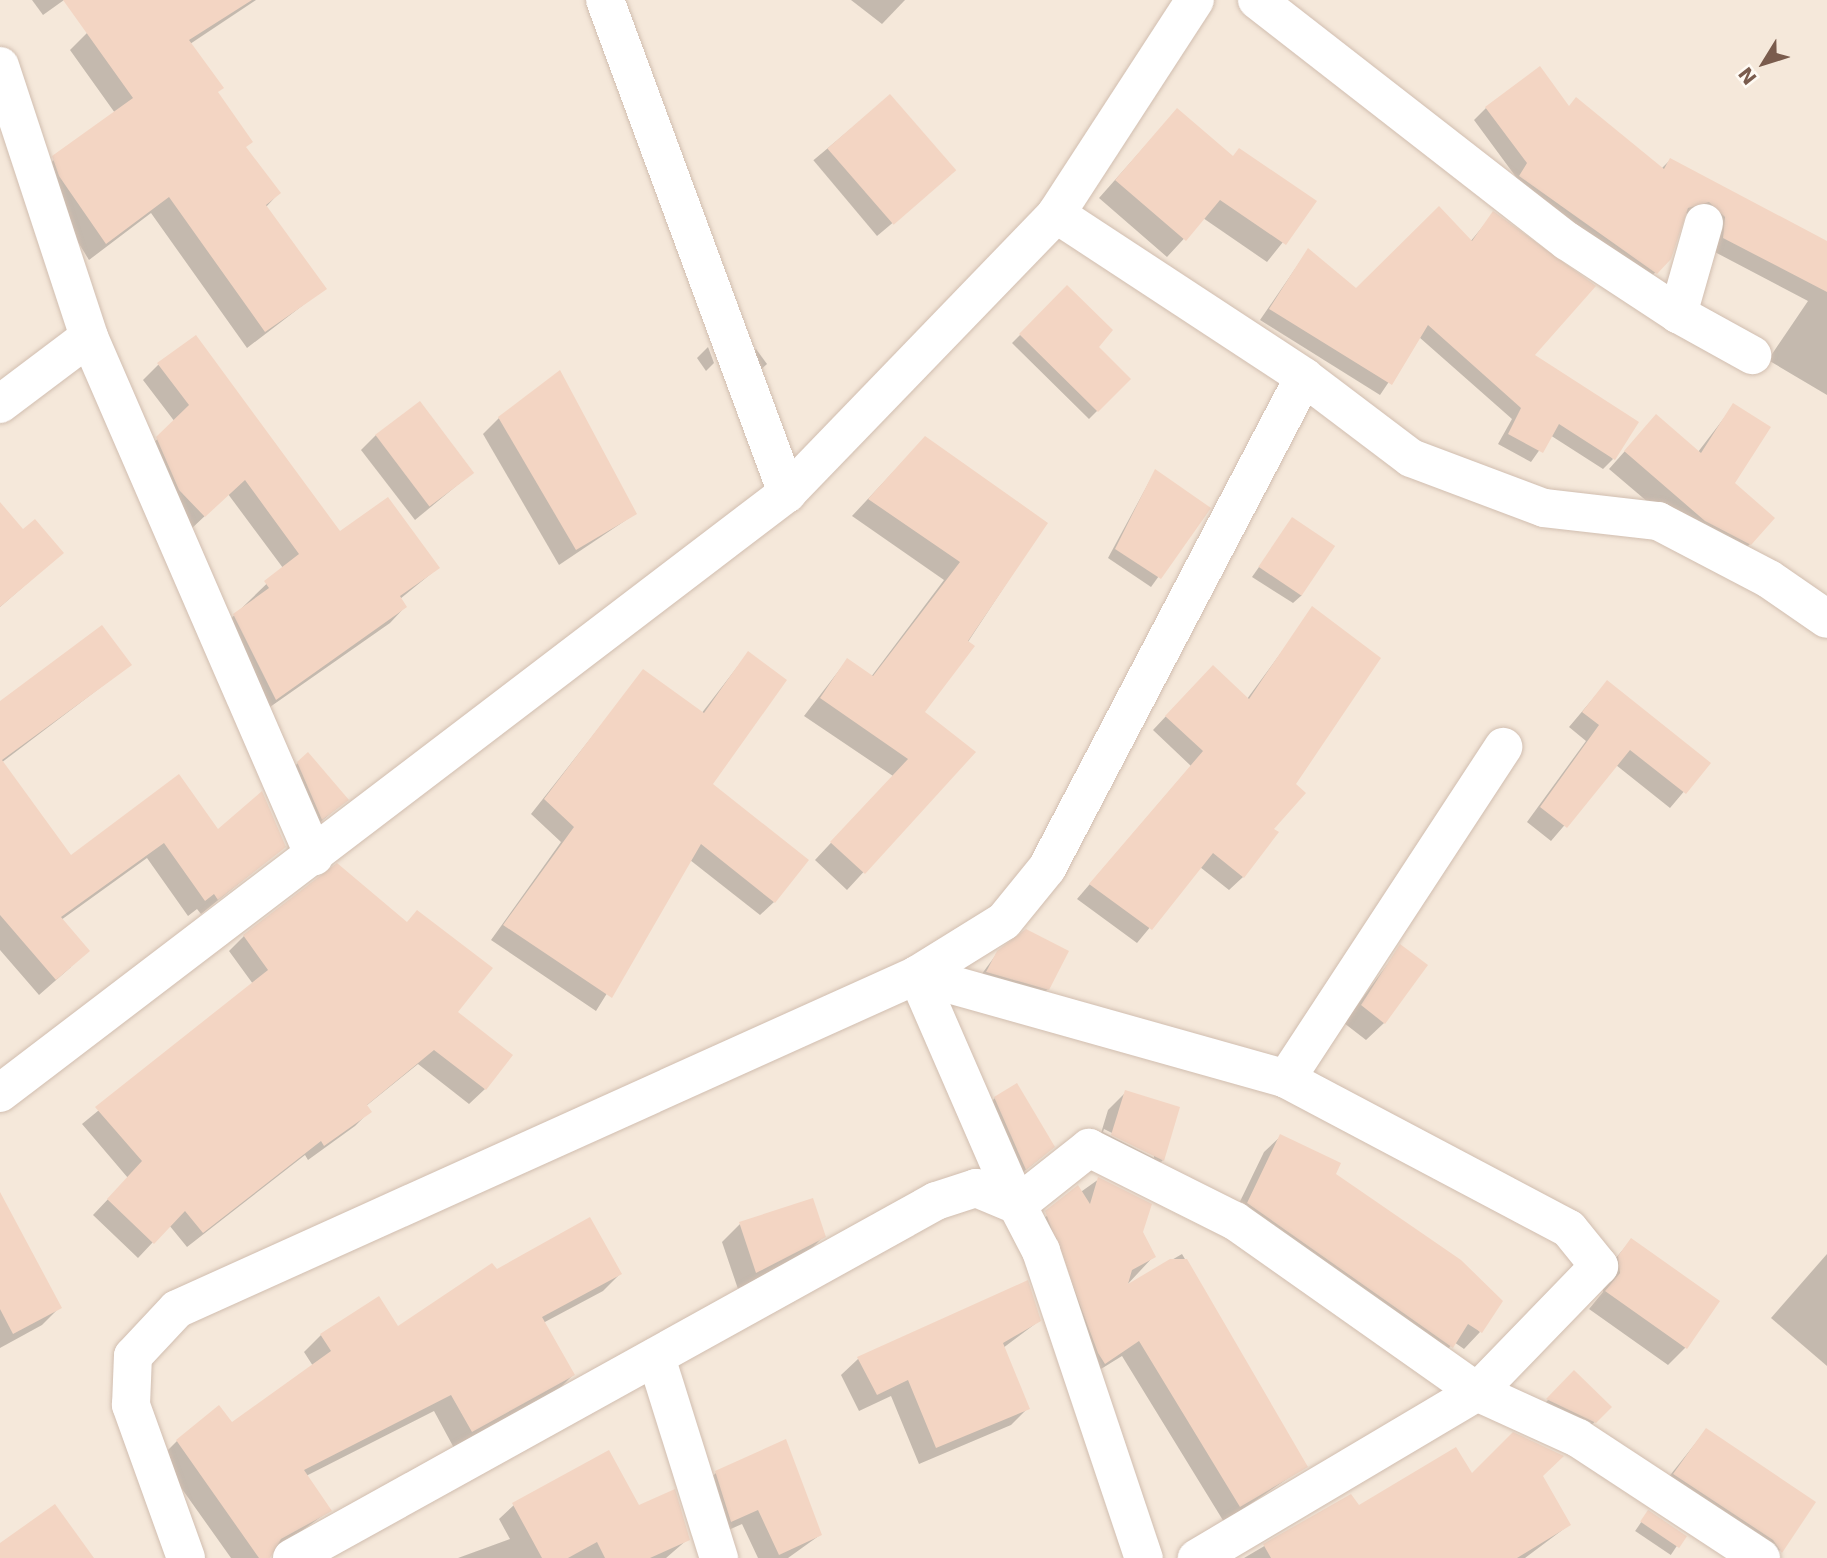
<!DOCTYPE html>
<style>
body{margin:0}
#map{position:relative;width:1827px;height:1558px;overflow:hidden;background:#fdf6ec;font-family:"DejaVu Sans",sans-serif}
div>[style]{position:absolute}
.residential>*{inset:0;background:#f5e8da;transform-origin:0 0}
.shadow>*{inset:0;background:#0003;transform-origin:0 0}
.building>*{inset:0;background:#f3d5c3;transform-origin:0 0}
.roads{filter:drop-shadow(0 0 2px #d1beb0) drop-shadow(0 0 2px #d1beb0)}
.street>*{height:38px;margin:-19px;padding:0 19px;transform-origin:19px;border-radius:19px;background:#fff}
span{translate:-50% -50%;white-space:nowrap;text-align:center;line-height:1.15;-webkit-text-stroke:5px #fffaf3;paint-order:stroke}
.north{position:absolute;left:1729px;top:28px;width:70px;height:70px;-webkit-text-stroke:5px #fffaf3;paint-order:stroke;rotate:232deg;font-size:19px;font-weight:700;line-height:28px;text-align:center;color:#7a5c4d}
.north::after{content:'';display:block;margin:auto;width:24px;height:32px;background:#7a5c4d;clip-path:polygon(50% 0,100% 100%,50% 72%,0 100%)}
</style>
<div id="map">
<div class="residential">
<div style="left:0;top:0;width:1827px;height:1558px"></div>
</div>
<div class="shadow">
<div style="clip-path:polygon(32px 0,64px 0,43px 15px)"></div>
<div style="clip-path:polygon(153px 0,256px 0,190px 44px,245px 148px,279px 193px,266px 207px,324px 289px,247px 348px,151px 213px,89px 260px,36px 174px,115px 113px,70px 50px,87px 33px)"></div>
<div style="clip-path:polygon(851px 0,905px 0,882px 24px)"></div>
<div style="left:890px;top:96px;width:99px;height:100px;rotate:50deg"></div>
<div style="clip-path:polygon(1568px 107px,1661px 169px,1670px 160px,1827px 243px,1827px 395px,1768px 360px,1808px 301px,1711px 250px,1707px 220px,1685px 213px,1669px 258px,1643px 285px,1507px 189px,1516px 177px,1474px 120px,1486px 108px)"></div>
<div style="clip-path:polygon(1177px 110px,1232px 158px,1315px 202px,1267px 262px,1203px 218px,1167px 257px,1099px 198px)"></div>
<div style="clip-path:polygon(1493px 214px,1533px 355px,1613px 459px,1603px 469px,1550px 435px,1531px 462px,1498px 444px,1512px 419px,1419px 337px,1380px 395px,1260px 320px,1308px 250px,1356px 291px,1470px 242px)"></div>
<div style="clip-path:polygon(1067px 288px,1097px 347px,1129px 379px,1089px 419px,1012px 343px)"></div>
<div style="clip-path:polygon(708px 347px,714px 363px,706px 371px,697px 358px)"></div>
<div style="clip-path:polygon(756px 349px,767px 364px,758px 372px,749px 357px)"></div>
<div style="clip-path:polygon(159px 364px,339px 534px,438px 568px,400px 599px,405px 607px,390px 623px,260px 714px,218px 631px,283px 568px,228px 494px,189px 531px,142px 454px,175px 422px,143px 380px)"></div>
<div style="clip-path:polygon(1734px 405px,1733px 483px,1750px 544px,1733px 560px,1689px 537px,1609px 469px,1656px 416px,1698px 452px)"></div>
<div style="clip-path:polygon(499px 418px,635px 514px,559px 565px,483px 434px)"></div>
<div style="clip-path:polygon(376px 435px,472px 473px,415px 520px,361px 450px)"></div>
<div style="clip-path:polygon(908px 456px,1046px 523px,922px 712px,973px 753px,847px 890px,815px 860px,893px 776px,804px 716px,847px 660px,871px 677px,944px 580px,852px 516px)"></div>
<div style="clip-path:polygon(1155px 471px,1208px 508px,1151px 587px,1108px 558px)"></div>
<div style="clip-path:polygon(0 504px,23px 531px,62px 553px,0 607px)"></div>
<div style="clip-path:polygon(1292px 520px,1302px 595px,1293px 603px,1252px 577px)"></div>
<div style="clip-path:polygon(1313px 609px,1294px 784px,1243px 877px,1229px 890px,1200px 867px,1137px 943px,1077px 899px,1191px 766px,1153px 730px,1199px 681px,1247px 699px)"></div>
<div style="clip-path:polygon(748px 653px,710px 785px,774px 902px,760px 915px,690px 860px,596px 1011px,491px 940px,561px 842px,531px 814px,643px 672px,701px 714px)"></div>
<div style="clip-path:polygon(130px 665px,1px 763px,70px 857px,218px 831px,284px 847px,201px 914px,197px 909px,188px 916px,147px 858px,61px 920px,71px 967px,39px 995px,0 950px,0 704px)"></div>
<div style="clip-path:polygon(1607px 682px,1708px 763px,1670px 808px,1616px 765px,1551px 841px,1527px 822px,1586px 741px,1569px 727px)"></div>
<div style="clip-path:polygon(298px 763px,346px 800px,304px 836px,280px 781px)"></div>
<div style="clip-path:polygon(244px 936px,456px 1012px,485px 1089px,469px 1104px,418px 1064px,366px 1106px,370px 1111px,355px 1126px,308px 1160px,305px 1155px,187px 1247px,169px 1225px,138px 1258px,93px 1215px,128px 1178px,82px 1124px,253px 984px,229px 951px)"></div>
<div style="clip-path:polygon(1401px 946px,1384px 1023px,1366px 1040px,1344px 1023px)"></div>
<div style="clip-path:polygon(998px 952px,1048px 989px,1030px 1007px,970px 990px)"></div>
<div style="clip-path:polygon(evenodd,1126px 1092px,1163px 1160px,1145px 1178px,1095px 1153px,1108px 1110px,1126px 1092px,1104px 1129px,1154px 1154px,1154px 1158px,1103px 1132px,1104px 1129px)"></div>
<div style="clip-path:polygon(995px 1098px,1044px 1155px,1017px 1177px,986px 1107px)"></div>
<div style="clip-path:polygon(1281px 1136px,1334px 1175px,1480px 1332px,1464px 1349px,1454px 1342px,1435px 1364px,1231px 1220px,1264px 1152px)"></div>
<div style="clip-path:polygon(1099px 1179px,1153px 1257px,1125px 1287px,1182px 1254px,1306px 1466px,1224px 1522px,1122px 1356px,1088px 1377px,1030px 1228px)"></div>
<div style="clip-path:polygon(740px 1224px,824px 1236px,806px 1254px,738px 1289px,722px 1242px)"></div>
<div style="clip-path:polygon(0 1234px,60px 1307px,42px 1325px,0 1348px)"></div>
<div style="clip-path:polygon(1631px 1240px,1686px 1347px,1668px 1365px,1589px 1309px,1603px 1292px,1601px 1276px)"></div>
<div style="clip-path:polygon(1827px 1254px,1827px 1366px,1771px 1318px)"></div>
<div style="clip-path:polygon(496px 1271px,620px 1274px,603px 1291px,543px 1323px,573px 1375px,556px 1392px,454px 1448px,434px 1411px,306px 1476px,330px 1510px,265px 1558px,231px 1558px,160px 1458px,177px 1441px,232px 1424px,313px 1366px,304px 1352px,321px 1335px,398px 1329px)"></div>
<div style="clip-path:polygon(1039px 1321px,1003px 1348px,1028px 1408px,1011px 1425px,919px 1464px,891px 1396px,859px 1411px,841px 1375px,858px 1359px)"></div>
<div style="clip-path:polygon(1575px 1373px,1610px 1407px,1576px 1440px,1530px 1418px)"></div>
<div style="clip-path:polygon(1706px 1430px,1813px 1502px,1774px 1558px,1656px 1493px)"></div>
<div style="clip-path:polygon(716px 1473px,820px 1535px,788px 1558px,758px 1558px,742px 1524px,715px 1536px,700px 1488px)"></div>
<div style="clip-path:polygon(1472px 1476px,1569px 1525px,1525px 1558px,1244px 1558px,1350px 1496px,1359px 1508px)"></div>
<div style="clip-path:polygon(514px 1505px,638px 1508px,688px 1539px,666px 1558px,458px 1558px,510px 1539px,499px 1519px)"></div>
<div style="left:1648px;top:1512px;width:43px;height:23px;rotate:34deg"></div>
</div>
<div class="building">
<div style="clip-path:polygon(63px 0,252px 0,189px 40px,224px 88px,218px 92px,253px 142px,246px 147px,281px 193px,266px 205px,327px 289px,265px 332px,169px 197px,106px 244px,59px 176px,52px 156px,133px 98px)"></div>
<div style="clip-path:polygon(1540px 66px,1569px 106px,1576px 97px,1664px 169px,1670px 158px,1827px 241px,1827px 292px,1723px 238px,1725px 217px,1709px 202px,1688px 208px,1671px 259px,1657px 274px,1519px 176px,1527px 163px,1485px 107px)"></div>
<div style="left:890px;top:94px;width:101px;height:83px;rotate:49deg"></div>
<div style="clip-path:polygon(1177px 108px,1233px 156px,1239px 148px,1317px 201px,1286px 245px,1220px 200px,1186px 241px,1115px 180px)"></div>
<div style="clip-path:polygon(1439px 206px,1472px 241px,1493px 211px,1596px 286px,1535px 355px,1639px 422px,1615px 460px,1559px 424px,1543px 453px,1508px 434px,1521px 408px,1428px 325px,1392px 385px,1269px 309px,1308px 248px,1356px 288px)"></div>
<div style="clip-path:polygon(1067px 285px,1113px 330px,1099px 347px,1131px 379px,1098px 412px,1019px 334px)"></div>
<div style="clip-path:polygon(196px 335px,340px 531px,388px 497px,440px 568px,400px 596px,407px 607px,276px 700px,233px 614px,269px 588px,264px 581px,299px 554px,245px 480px,205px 517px,179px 490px,156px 437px,189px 405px,157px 363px)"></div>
<div style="clip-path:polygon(560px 370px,637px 514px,576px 550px,498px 417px)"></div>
<div style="left:420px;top:401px;width:90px;height:56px;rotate:53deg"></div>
<div style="clip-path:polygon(1733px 403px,1771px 427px,1735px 483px,1775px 518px,1751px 545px,1705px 521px,1624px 451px,1656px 414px,1701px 453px)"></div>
<div style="clip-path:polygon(925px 436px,1048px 523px,968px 641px,975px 646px,925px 712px,976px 752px,865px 874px,830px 842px,908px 759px,820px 698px,847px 658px,873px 676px,960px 562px,868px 499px)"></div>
<div style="clip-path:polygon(1155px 469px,1211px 508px,1161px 579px,1115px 549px)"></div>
<div style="clip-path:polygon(0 502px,23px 529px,35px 519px,64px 553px,0 607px)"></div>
<div style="left:1292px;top:517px;width:52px;height:60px;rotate:34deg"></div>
<div style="clip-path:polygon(1312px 606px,1381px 658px,1296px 784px,1306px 793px,1274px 829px,1279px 832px,1244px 878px,1213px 853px,1152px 930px,1089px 884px,1203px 751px,1165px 716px,1213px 665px,1249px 699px)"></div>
<div style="clip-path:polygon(102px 625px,132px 665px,2px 760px,71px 855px,179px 774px,218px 829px,262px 791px,286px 847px,218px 900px,214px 894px,205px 901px,164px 843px,61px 917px,90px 951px,56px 980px,0 915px,0 701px)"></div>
<div style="clip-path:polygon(748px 651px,787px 680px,713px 784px,809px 860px,775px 903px,701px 844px,612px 998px,503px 925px,574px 827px,544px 799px,643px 669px,704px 713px)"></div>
<div style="clip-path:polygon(1607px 680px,1711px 763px,1686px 794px,1630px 750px,1567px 828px,1540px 807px,1599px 725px,1582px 712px)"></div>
<div style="clip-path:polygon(308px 752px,349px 800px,322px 820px,297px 762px)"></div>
<div style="clip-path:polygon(337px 863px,407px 922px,417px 910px,493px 968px,458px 1012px,513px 1055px,486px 1090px,434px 1050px,367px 1105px,372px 1112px,324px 1146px,321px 1141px,203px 1233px,185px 1211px,154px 1244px,107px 1199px,142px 1161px,95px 1107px,268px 970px,243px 935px)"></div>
<div style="clip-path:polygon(1026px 929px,1069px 951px,1049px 990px,986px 972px,997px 951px)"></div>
<div style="clip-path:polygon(1400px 944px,1428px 965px,1385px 1024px,1361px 1005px)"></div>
<div style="clip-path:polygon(1017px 1083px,1055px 1147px,1026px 1170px,994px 1097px)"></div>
<div style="clip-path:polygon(1125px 1090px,1180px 1107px,1164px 1161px,1111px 1135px)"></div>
<div style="clip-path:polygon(1280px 1134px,1341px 1163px,1336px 1174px,1461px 1260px,1503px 1301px,1482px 1333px,1468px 1324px,1453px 1348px,1247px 1203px)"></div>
<div style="clip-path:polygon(1098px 1177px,1152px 1204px,1143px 1232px,1156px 1257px,1132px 1270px,1128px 1284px,1170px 1259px,1187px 1259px,1308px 1467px,1240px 1507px,1139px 1341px,1105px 1364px,1098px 1353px,1045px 1211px,1078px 1185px,1090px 1204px)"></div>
<div style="clip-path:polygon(0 1192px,62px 1308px,13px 1334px,0 1309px)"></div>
<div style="clip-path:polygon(813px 1198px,826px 1237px,756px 1273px,739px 1222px)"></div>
<div style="clip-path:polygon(590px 1217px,622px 1274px,542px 1317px,575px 1375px,472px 1432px,451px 1395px,304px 1470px,332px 1511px,281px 1539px,270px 1558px,259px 1558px,176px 1440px,219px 1405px,232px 1422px,331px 1351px,320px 1334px,379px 1296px,398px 1326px,492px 1263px,497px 1269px)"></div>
<div style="clip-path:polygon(1631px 1238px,1720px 1301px,1687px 1349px,1605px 1291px,1620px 1273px,1618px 1256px)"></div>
<div style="clip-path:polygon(1028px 1280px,1041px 1321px,1003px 1343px,1030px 1409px,936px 1448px,908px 1380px,877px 1395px,857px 1357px)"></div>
<div style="clip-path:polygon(1574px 1370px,1612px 1407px,1596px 1423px,1546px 1399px)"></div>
<div style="clip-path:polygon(1706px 1428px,1816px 1502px,1782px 1553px,1773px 1540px,1673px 1474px)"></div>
<div style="clip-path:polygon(1513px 1432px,1564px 1456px,1543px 1476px,1571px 1525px,1517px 1558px,1271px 1558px,1263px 1544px,1351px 1494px,1359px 1505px,1456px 1447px,1472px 1473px)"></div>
<div style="clip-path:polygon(786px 1439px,822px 1535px,779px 1555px,758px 1510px,731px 1522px,715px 1471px)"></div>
<div style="clip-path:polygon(609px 1450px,639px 1505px,675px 1489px,690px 1540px,650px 1558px,605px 1558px,597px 1542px,568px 1558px,542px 1558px,512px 1503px)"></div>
<div style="clip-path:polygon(55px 1504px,94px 1558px,0 1558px,0 1543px)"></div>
<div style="left:1648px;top:1510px;width:47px;height:14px;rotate:34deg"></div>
</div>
<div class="roads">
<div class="street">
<div style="left:605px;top:0;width:526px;rotate:69.74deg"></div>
<div style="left:1257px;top:0;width:393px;rotate:37.9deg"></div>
<div style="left:1567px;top:241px;width:133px;rotate:33.3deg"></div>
<div style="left:0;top:66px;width:285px;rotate:71.8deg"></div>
<div style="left:89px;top:337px;width:566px;rotate:66.56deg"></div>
<div style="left:1056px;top:214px;width:297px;rotate:33.3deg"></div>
<div style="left:1304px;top:377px;width:134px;rotate:37.1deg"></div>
<div style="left:1411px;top:458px;width:142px;rotate:20.6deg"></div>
<div style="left:1544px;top:508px;width:115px;rotate:6.5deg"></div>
<div style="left:1658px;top:521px;width:125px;rotate:27.6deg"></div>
<div style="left:1769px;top:579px;width:70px;rotate:34.6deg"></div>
<div style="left:1704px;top:223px;width:95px;rotate:105.9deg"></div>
<div style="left:1678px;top:314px;width:85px;rotate:29deg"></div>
<div style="left:0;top:404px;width:111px;rotate:-37deg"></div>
<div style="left:917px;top:975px;width:383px;rotate:15.7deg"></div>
<div style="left:1286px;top:1079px;width:320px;rotate:27.9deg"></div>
<div style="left:1569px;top:1229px;width:48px;rotate:51deg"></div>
<div style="left:1599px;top:1266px;width:175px;rotate:134.1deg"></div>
<div style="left:1477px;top:1392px;width:326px;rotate:149.3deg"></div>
<div style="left:917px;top:975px;width:251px;rotate:66.5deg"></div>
<div style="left:1017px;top:1205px;width:92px;rotate:-38.4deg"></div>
<div style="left:1089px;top:1148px;width:163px;rotate:26.6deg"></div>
<div style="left:1235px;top:1221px;width:296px;rotate:35.2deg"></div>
<div style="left:1477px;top:1392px;width:111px;rotate:24.5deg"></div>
<div style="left:1578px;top:1438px;width:219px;rotate:33.3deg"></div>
<div style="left:1286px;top:1079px;width:397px;rotate:-56.8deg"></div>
<div style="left:0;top:1093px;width:990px;rotate:-37.32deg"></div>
<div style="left:787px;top:493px;width:388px;rotate:-46deg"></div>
<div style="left:1056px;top:214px;width:255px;rotate:-57deg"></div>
<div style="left:656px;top:1357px;width:211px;rotate:72.6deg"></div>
<div style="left:186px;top:1558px;width:163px;rotate:-109.8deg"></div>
<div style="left:131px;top:1405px;width:49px;rotate:-87.7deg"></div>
<div style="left:133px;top:1356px;width:64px;rotate:-46.9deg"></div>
<div style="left:177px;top:1309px;width:812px;rotate:-24.29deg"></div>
<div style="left:917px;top:975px;width:102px;rotate:-31.8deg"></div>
<div style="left:1004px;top:921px;width:68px;rotate:-50.9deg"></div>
<div style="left:1047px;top:868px;width:554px;rotate:-62.37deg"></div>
<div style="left:292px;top:1558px;width:736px;rotate:-29deg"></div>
<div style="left:936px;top:1201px;width:42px;rotate:-18deg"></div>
<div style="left:976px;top:1188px;width:44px;rotate:22.5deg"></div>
<div style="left:1017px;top:1205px;width:52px;rotate:62.4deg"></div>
<div style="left:1041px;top:1251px;width:324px;rotate:71.5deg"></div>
</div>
</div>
<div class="north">N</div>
</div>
